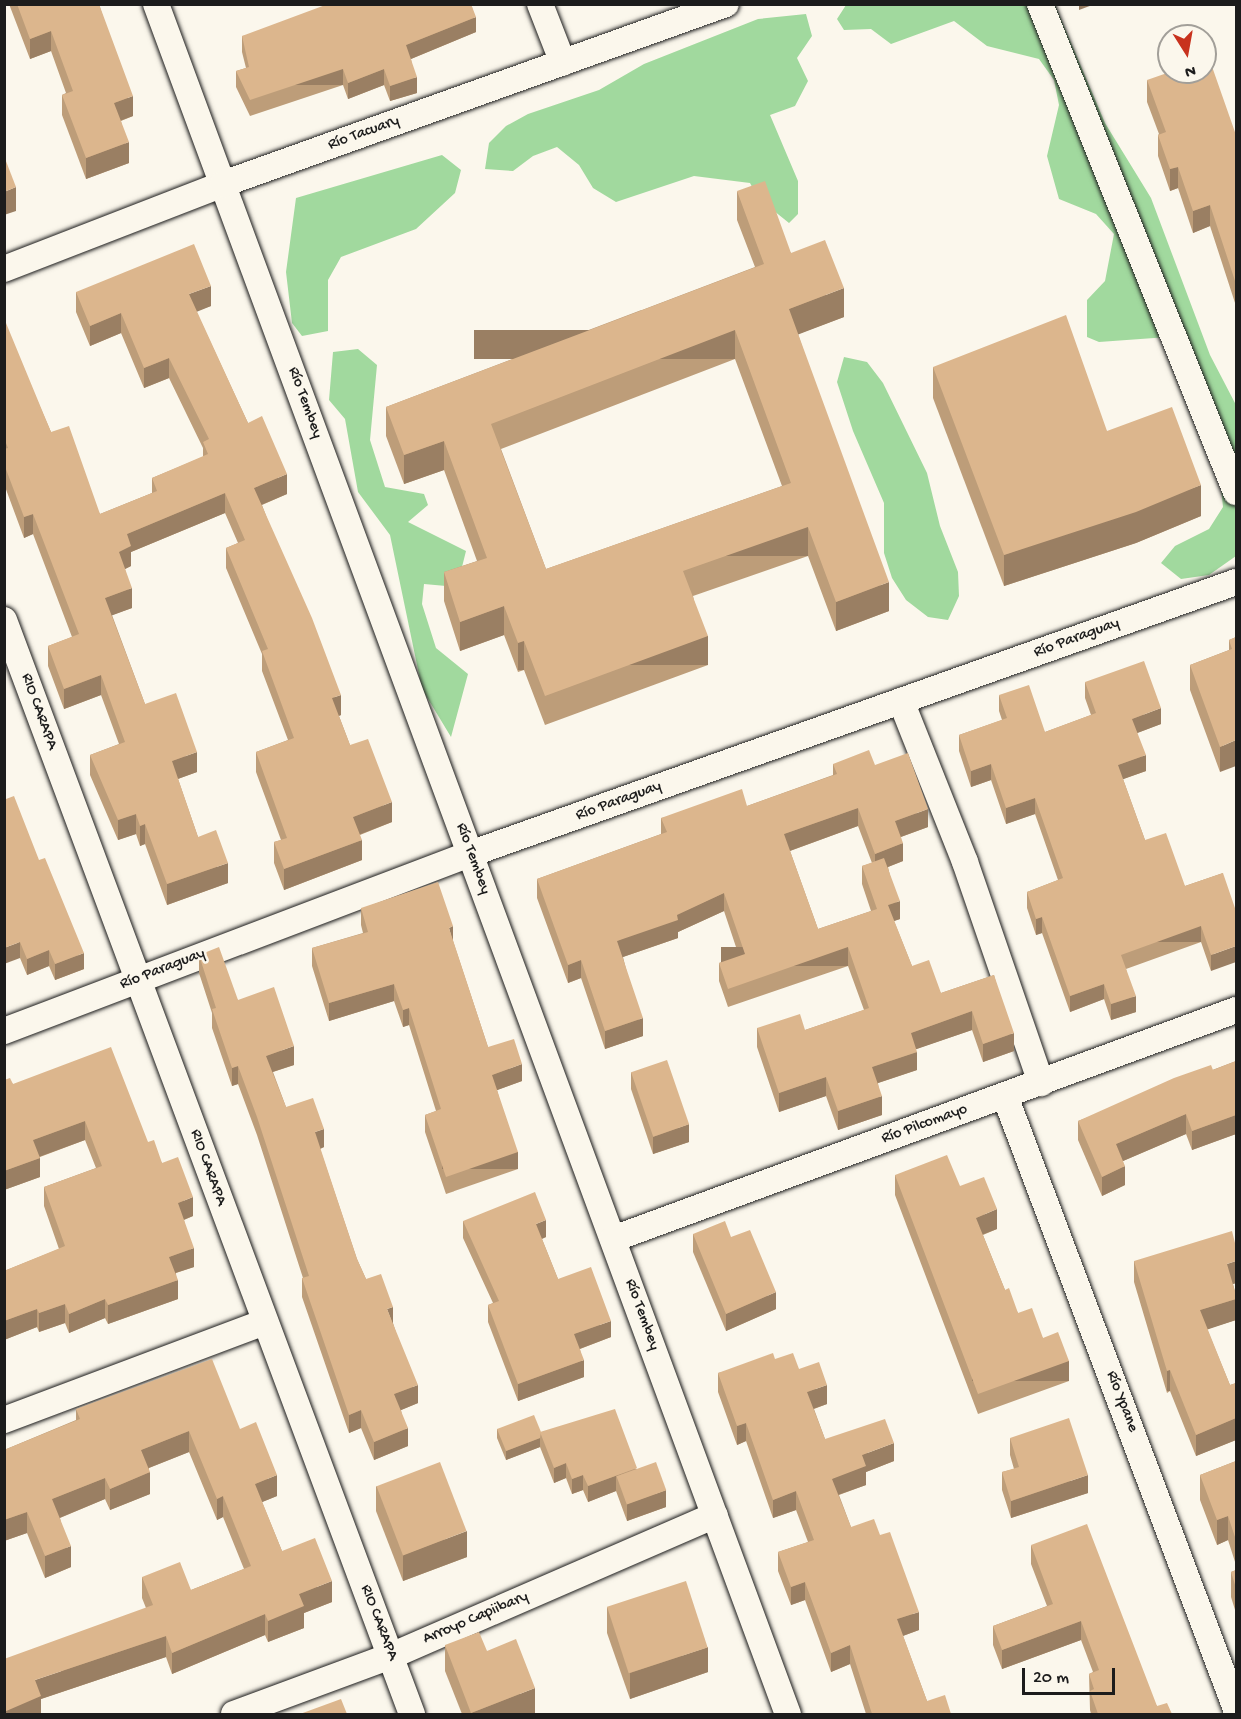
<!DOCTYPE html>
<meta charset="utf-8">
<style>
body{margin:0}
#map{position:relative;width:1241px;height:1719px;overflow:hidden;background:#fbf7ec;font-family:"Gochi Hand",sans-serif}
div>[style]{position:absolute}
.green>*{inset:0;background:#a1d99e}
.roads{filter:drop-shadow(0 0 2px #1c1c1c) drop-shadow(0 0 2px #1c1c1c)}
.street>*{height:26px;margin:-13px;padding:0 13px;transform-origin:13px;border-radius:13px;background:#fbf7ec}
.wall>*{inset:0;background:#bd9d79}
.shaded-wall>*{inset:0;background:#9a7f63;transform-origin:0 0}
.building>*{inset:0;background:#dcb68d;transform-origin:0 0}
span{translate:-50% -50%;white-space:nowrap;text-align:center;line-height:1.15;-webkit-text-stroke:5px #fbf7ec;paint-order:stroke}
.street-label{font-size:16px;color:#1c1c1c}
.frame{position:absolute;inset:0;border:6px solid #1c1c1c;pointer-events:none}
.north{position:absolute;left:1157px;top:24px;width:60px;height:60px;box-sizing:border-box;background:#fbf7ec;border:2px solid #a29f99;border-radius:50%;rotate:169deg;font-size:16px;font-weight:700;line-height:24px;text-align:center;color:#1c1c1c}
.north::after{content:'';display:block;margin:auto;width:21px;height:27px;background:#c8321e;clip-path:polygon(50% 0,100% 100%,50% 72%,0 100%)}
.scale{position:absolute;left:1022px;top:1668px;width:93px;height:27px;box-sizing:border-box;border:3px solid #1c1c1c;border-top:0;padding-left:8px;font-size:18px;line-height:21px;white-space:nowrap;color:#1c1c1c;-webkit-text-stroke:4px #fbf7ec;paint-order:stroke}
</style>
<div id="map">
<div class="green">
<div style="clip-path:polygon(846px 5px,1055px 5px,1105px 123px,1151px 198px,1210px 355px,1236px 405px,1236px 556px,1209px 575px,1181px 579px,1161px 563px,1175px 546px,1209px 529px,1223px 507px,1215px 431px,1168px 337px,1099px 342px,1087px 337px,1087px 300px,1105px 281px,1114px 234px,1096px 214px,1059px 199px,1047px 156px,1059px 105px,1054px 80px,1039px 59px,987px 46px,954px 21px,891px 44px,871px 29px,844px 30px,837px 19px)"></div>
<div style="clip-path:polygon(806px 14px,812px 36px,797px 58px,808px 81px,795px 106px,770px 115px,798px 181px,798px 214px,789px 223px,758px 198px,750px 183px,694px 176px,616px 202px,593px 188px,579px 165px,557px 147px,533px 156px,513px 171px,485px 169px,489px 143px,506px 126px,528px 114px,599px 90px,644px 64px,758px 19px)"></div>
<div style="clip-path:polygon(442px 155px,461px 170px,455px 193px,416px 229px,341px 257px,328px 280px,328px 331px,302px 336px,292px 323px,286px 272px,296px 198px)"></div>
<div style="clip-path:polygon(358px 349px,377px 365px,370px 440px,385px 487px,424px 494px,428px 505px,408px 522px,466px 551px,457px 587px,424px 584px,422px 604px,436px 648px,468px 674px,451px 737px,422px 689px,390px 535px,358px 492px,345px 419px,329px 400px,333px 352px)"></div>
<div style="clip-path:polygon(844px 357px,867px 362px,883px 383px,927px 473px,940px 526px,958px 572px,959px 596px,948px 620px,928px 617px,906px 600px,892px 578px,884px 553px,884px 503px,853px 431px,837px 382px)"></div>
</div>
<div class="roads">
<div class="street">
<div style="left:156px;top:4px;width:1823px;rotate:69.72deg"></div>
<div style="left:540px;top:4px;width:63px;rotate:68.7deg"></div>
<div style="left:1040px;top:4px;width:526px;rotate:68.12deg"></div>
<div style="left:4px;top:269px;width:235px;rotate:-21.2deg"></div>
<div style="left:223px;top:184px;width:534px;rotate:-19.69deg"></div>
<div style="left:4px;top:620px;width:1168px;rotate:69.55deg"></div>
<div style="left:901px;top:701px;width:173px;rotate:68.3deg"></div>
<div style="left:965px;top:862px;width:234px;rotate:71deg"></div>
<div style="left:4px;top:1031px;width:498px;rotate:-20.8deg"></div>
<div style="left:470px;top:854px;width:813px;rotate:-19.55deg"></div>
<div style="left:1005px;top:1096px;width:655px;rotate:69.35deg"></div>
<div style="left:613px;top:1239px;width:664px;rotate:-20.18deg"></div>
<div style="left:4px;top:1420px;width:279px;rotate:-20.6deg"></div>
<div style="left:234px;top:1714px;width:167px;rotate:-20.3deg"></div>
<div style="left:391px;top:1656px;width:353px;rotate:-23.5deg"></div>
</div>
</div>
<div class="wall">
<div style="clip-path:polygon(9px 4px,99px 4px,133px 116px,121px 121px,129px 163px,86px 179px,62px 115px,62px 95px,66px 93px,51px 51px,30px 59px)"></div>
<div style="clip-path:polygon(472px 7px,476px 32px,411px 59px,417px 93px,390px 101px,384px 85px,348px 99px,343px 85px,250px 116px,236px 87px,236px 71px,246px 68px,242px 52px,242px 36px)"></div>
<div style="clip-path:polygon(1147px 80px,1236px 135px,1236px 306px,1210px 226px,1193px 233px,1178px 188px,1170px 191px,1158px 156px,1158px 135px,1159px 134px,1147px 102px)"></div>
<div style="clip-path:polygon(evenodd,737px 191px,791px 253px,844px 317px,798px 334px,889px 611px,836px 631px,808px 556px,693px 596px,708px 665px,545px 725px,524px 670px,518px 672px,504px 635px,460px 651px,444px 601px,444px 572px,477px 561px,444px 470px,404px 484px,386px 436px,386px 407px,755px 267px,737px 220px,737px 191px,735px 359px,782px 486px,546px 569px,501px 449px,735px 359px)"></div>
<div style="clip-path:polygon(76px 292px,211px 306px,196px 311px,248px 423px,287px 494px,262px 505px,341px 715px,339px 716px,350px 745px,392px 822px,360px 835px,362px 860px,284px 890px,274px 863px,274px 842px,281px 840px,256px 772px,256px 752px,288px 740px,262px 671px,262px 654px,226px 568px,226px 548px,238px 543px,225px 513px,131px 552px,131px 566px,125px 569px,132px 608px,112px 615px,145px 704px,197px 772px,178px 779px,198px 837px,228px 883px,167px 905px,145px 844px,140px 846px,136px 834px,118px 840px,90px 775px,90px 755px,119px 744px,101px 695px,64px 709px,48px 666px,48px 646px,72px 637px,33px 534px,24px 538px,4px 484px,4px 324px,51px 432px,100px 514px,152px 493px,152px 478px,203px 457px,203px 448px,169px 378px,144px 388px,121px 333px,90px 346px,76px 312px)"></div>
<div style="clip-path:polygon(933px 367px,1107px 431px,1201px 516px,1136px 543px,1004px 586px,933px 398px)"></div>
<div style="clip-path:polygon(1236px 637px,1220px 772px,1190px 690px,1190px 665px,1229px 650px,1229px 640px)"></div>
<div style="clip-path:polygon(1085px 682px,1161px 724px,1137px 733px,1146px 771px,1123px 779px,1145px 840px,1185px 886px,1223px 873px,1211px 971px,1201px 942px,1126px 969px,1136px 1012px,1111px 1020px,1104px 999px,1070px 1012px,1042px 933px,1036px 935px,1027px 908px,1027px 892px,1058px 880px,1035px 814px,1006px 824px,991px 780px,971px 787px,959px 751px,959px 735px,1002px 720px,999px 711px,999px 695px,1045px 732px,1091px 715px,1085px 698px)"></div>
<div style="clip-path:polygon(evenodd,833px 764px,875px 765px,928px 827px,901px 837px,903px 861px,888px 867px,900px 919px,894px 921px,912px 966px,941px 993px,994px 975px,1014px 1051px,983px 1062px,972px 1030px,916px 1049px,917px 1070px,878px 1083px,882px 1115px,838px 1130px,826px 1096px,779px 1112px,757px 1047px,757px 1028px,805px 1030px,864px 1010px,848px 966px,728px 1007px,719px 981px,719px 963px,739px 956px,724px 911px,678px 932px,678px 938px,623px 957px,643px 1036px,605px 1049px,581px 978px,568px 983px,537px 898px,537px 879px,661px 834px,661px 818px,747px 806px,833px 775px,833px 764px,858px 826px,872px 863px,862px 866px,862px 884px,871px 911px,818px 929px,790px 851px,858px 826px)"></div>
<div style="clip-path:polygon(4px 795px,84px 969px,55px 980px,49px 966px,27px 975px,20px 958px)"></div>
<div style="clip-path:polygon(361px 908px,453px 941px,488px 1047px,522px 1081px,497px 1090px,518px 1169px,446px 1194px,425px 1132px,425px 1115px,436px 1111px,409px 1025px,403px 1027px,394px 1001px,329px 1021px,312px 966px,312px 948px,363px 933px,361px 925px)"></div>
<div style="clip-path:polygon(199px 955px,294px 1065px,273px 1072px,286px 1107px,324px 1147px,320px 1149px,357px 1259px,366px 1279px,393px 1323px,418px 1403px,401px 1410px,408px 1446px,374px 1460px,361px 1428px,349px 1433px,302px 1297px,302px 1278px,303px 1278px,257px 1135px,238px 1084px,232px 1086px,212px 1028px,212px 1013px,199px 973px)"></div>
<div style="clip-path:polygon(1236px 1061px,1236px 1134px,1192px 1150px,1186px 1134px,1123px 1161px,1125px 1185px,1102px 1196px,1078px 1140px,1078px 1121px)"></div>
<div style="clip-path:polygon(631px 1072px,689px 1142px,653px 1154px,631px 1089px)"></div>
<div style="clip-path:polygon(4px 1080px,148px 1142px,162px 1163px,193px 1216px,184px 1220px,194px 1267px,176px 1273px,178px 1299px,108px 1324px,105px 1318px,69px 1333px,65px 1323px,39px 1332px,37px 1327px,4px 1340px,4px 1271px,59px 1249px,44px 1206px,44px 1187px,96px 1168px,85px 1140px,40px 1157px,40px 1177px,4px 1190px)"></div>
<div style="clip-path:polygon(895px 1175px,960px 1186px,997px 1229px,983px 1235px,1005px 1290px,1018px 1313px,1043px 1338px,1069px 1381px,978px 1414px,895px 1195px)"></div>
<div style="clip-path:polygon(463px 1221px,546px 1237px,542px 1239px,558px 1279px,611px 1337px,580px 1349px,584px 1377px,518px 1401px,488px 1322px,488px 1305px,493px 1303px,463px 1238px)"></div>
<div style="clip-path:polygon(693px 1234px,731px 1237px,776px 1309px,726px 1331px,693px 1252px)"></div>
<div style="clip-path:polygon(1134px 1261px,1236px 1283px,1233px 1284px,1236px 1295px,1236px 1320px,1207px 1329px,1230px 1385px,1236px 1383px,1236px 1440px,1196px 1456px,1170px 1391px,1167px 1393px,1134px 1282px)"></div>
<div style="clip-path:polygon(775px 1359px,799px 1369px,827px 1404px,814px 1409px,825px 1439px,894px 1461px,866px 1472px,866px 1485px,839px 1495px,851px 1527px,880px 1535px,919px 1630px,903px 1636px,927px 1701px,951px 1714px,866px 1714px,850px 1664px,831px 1672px,805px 1600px,791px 1605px,778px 1571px,778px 1552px,808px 1542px,796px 1510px,773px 1518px,746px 1441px,737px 1445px,718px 1392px,718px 1373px)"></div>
<div style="clip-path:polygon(76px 1409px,240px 1429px,277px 1496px,262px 1502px,282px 1551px,332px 1602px,304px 1613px,304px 1628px,268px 1642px,265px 1635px,172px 1674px,166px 1657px,41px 1699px,41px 1714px,4px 1714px,146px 1608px,142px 1598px,142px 1577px,191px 1590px,244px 1569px,223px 1517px,217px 1520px,189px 1452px,149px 1468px,150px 1494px,110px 1510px,105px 1499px,60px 1518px,71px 1567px,45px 1578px,27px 1533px,4px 1541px,4px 1450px,76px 1420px)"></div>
<div style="clip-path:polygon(497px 1429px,541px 1432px,637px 1469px,666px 1507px,627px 1521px,616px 1491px,588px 1502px,583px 1490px,572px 1494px,566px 1478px,554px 1483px,540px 1447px,506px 1460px,497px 1438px)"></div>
<div style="clip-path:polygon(1010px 1438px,1088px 1493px,1011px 1518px,1002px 1490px,1002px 1472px,1014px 1469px,1010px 1455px)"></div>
<div style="clip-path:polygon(1236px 1461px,1236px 1565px,1228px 1540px,1217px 1545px,1200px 1500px,1200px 1475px)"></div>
<div style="clip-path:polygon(376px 1486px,467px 1557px,403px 1581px,376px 1511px)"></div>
<div style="clip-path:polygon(1031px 1545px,1157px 1706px,1172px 1714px,1091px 1714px,1090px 1710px,1089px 1674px,1093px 1672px,1081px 1640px,1002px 1669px,993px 1645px,993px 1626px,1047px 1606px,1031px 1564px)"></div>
<div style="clip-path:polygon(1236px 1570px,1236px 1613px,1231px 1597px,1231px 1572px)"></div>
<div style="clip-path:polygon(607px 1607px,708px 1672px,630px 1699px,607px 1633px)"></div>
<div style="clip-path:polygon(445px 1645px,487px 1651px,535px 1713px,531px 1714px,462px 1714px,445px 1671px)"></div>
</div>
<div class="shaded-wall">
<div style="clip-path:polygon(1079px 4px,1095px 4px,1079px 10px)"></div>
<div style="clip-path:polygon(476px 17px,476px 32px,406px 61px,406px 45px)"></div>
<div style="clip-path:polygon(51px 31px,51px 51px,30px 59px,30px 39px)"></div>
<div style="left:343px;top:69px;width:16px;height:98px;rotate:90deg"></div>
<div style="clip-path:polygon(384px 69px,384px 85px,348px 99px,348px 83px)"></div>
<div style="clip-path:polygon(417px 77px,417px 93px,390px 101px,390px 86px)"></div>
<div style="clip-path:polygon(133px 96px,133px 116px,114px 123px,114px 103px)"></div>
<div style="clip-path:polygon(129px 142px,129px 163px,86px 179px,86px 158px)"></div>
<div style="clip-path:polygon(1178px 167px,1178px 188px,1170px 191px,1170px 169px)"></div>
<div style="clip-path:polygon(16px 187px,16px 211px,4px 215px,4px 192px)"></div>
<div style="clip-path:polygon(1210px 205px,1210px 226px,1193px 233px,1193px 211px)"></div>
<div style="clip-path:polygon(211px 286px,211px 306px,189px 315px,189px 294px)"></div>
<div style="clip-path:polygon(844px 288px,844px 317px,789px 338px,789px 309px)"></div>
<div style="clip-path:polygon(121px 313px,121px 333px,90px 346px,90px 326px)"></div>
<div style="left:735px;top:330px;width:29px;height:261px;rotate:90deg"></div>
<div style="clip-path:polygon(169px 358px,169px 378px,144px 388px,144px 368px)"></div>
<div style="clip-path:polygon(444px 441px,444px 470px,404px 484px,404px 455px)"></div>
<div style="clip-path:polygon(287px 474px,287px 494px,254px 508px,254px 488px)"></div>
<div style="clip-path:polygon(1201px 485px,1201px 516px,1136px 543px,1004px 586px,1004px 555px)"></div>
<div style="clip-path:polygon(225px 493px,225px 513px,131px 552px,131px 566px,119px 572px,119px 552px,127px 534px)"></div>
<div style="clip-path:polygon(33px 514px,33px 534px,24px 538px,24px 517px)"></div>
<div style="left:808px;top:527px;width:29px;height:133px;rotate:90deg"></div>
<div style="clip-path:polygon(889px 582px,889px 611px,836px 631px,836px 602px)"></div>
<div style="clip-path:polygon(132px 588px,132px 608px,105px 618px,105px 598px)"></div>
<div style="clip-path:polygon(504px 606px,504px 635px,460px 651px,460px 622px)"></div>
<div style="left:708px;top:636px;width:29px;height:174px;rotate:90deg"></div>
<div style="left:524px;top:641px;width:29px;height:6px;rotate:90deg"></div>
<div style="clip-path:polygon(101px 675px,101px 695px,64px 709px,64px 689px)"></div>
<div style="clip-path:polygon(341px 695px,341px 715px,332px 718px,332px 698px)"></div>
<div style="clip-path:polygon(1161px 708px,1161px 724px,1132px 735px,1132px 719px)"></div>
<div style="clip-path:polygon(1236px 740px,1236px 766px,1220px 772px,1220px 747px)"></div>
<div style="clip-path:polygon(197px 752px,197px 772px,172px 781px,172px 761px)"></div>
<div style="clip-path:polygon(1146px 755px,1146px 771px,1118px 781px,1118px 765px)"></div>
<div style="clip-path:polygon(991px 764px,991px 780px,971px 787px,971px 771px)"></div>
<div style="clip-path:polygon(1035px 798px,1035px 814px,1006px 824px,1006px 808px)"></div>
<div style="clip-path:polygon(392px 802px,392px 822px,353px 837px,353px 817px)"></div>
<div style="clip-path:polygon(858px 808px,858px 826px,784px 853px,784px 834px)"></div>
<div style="clip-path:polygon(928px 809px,928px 827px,895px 839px,895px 821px)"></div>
<div style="clip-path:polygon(136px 814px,136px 834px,118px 840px,118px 820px)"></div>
<div style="clip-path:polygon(145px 824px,145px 844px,140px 846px,140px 826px)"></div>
<div style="clip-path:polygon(362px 840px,362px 860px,284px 890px,284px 869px)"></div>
<div style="clip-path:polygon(903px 843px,903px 861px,875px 872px,875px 854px)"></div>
<div style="clip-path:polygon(228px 863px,228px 883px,167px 905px,167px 884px)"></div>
<div style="clip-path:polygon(724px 893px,724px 911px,678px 932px,678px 938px,617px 959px,617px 941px)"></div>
<div style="clip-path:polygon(900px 901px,900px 919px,888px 923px,888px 905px)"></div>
<div style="clip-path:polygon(1042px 917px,1042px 933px,1036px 935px,1036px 919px)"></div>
<div style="clip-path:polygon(453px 926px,453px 943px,449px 928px)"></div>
<div style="left:1201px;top:926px;width:16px;height:85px;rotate:90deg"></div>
<div style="clip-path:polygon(20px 942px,20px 958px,4px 964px,4px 948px)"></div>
<div style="clip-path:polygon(1236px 946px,1236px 962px,1211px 971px,1211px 955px)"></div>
<div style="left:848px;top:947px;width:19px;height:127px;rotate:90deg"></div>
<div style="clip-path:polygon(49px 950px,49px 966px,27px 975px,27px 959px)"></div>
<div style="clip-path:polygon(84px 953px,84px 969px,55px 980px,55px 964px)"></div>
<div style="clip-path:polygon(581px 960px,581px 978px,568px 983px,568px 965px)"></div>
<div style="clip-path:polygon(394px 984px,394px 1001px,329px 1021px,329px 1003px)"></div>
<div style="clip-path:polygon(1104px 984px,1104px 999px,1070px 1012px,1070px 996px)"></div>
<div style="clip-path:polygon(1136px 996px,1136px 1012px,1111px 1020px,1111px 1004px)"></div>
<div style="clip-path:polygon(409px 1008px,409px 1025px,403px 1027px,403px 1010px)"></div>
<div style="clip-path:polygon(972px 1011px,972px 1030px,911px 1051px,911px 1033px)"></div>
<div style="clip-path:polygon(643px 1018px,643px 1036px,605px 1049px,605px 1031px)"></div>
<div style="clip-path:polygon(1014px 1033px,1014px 1051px,983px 1062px,983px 1044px)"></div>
<div style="clip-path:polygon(294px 1046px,294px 1065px,266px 1074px,266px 1056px)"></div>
<div style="clip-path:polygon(917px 1052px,917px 1070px,872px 1085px,872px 1067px)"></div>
<div style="clip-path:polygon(522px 1064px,522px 1081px,492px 1092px,492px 1075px)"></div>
<div style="clip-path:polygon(238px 1066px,238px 1084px,232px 1086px,232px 1068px)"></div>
<div style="clip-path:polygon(826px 1077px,826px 1096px,779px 1112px,779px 1093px)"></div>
<div style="clip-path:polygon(882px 1096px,882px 1115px,838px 1130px,838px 1111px)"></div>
<div style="clip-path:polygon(1186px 1114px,1186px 1134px,1116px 1164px,1116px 1144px)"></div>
<div style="clip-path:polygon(1236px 1115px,1236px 1134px,1192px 1150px,1192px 1131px)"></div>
<div style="clip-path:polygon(85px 1121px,85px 1140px,33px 1159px,33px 1140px)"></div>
<div style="clip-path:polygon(689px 1124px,689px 1142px,653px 1154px,653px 1137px)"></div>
<div style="clip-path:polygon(324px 1129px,324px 1147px,315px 1151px,315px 1132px)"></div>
<div style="left:518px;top:1152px;width:17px;height:76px;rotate:90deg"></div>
<div style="clip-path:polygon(40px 1158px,40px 1177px,4px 1190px,4px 1171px)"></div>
<div style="clip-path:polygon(1125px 1166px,1125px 1185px,1102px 1196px,1102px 1177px)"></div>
<div style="clip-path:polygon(193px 1197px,193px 1216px,178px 1222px,178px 1203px)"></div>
<div style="clip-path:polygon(997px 1209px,997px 1229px,976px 1237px,976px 1218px)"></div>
<div style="clip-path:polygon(546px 1220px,546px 1237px,536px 1241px,536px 1224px)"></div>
<div style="clip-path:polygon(194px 1248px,194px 1267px,169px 1275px,169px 1257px)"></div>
<div style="clip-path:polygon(1236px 1261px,1236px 1283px,1227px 1286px,1227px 1264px)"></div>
<div style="clip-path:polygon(178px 1280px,178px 1299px,108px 1324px,108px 1305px)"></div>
<div style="clip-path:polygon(776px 1292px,776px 1309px,726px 1331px,726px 1314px)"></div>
<div style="clip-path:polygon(105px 1299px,105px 1318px,69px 1333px,69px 1314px)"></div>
<div style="clip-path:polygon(1236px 1299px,1236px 1320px,1200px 1332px,1200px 1310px)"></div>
<div style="clip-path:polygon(65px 1304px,65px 1323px,39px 1332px,39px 1313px)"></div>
<div style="clip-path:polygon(393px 1307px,393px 1325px,387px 1309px)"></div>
<div style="clip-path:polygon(37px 1309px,37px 1327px,4px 1340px,4px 1321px)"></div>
<div style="clip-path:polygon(611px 1321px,611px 1337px,574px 1351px,574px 1334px)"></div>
<div style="clip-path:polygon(584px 1360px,584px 1377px,518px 1401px,518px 1384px)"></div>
<div style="left:1069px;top:1361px;width:20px;height:97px;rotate:90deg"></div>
<div style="left:1170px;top:1370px;width:21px;height:3px;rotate:90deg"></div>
<div style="clip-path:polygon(418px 1385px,418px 1403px,394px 1413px,394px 1394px)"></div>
<div style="clip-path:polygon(827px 1385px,827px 1404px,807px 1411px,807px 1392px)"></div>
<div style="clip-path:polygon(361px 1410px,361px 1428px,349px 1433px,349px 1415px)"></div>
<div style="clip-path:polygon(1236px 1418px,1236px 1440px,1196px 1456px,1196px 1435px)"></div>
<div style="clip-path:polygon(746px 1423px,746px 1441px,737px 1445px,737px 1426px)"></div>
<div style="clip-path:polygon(408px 1428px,408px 1446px,374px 1460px,374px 1442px)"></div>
<div style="clip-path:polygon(189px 1431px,189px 1452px,141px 1471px,141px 1450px)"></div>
<div style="clip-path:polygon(540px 1438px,540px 1447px,506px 1460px,506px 1451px)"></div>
<div style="clip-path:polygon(894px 1443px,894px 1461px,866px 1472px,866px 1485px,832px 1497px,832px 1479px,862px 1455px)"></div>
<div style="clip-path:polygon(566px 1463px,566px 1478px,554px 1483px,554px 1468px)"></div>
<div style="clip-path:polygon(637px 1468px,616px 1476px,616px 1491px,588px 1502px,588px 1486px)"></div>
<div style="clip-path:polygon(150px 1472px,150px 1494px,110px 1510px,110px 1489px)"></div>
<div style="clip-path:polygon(277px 1475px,277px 1496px,255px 1505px,255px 1484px)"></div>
<div style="clip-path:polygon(583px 1475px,583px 1490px,572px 1494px,572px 1479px)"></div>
<div style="clip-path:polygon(1088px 1475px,1088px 1493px,1011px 1518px,1011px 1501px)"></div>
<div style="clip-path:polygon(105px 1478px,105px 1499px,52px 1521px,52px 1499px)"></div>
<div style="clip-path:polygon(666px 1490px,666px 1507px,627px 1521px,627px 1504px)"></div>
<div style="clip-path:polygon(796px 1491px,796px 1510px,773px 1518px,773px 1500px)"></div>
<div style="clip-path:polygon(223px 1496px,223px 1517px,217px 1520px,217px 1499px)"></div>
<div style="clip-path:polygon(27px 1512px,27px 1533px,4px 1541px,4px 1520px)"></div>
<div style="clip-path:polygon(1228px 1516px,1228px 1540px,1217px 1545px,1217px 1520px)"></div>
<div style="clip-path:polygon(467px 1531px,467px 1557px,403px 1581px,403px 1555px)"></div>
<div style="clip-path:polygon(71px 1546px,71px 1567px,45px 1578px,45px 1556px)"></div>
<div style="clip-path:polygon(332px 1581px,332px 1602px,304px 1613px,304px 1628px,268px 1642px,268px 1621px,299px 1594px)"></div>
<div style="clip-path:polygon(805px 1582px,805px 1600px,791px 1605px,791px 1587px)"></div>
<div style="clip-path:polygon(919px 1612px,919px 1630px,897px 1638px,897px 1619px)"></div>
<div style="clip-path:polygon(265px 1614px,265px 1635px,172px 1674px,172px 1653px)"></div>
<div style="clip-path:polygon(1081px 1621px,1081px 1640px,1002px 1669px,1002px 1650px)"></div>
<div style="clip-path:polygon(166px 1636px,166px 1657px,41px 1699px,41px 1714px,4px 1714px,4px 1712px,35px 1680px)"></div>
<div style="clip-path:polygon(850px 1645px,850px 1664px,831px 1672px,831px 1653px)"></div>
<div style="clip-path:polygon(708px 1647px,708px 1672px,630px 1699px,630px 1673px)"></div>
<div style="clip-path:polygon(535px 1688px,535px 1713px,531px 1714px,471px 1714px,471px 1713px)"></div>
</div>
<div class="building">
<div style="clip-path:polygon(17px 4px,99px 4px,133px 96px,114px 103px,129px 142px,86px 158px,62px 95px,73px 91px,51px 31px,30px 39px)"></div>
<div style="clip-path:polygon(328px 4px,471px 4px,476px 17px,406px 45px,417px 77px,390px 86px,384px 69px,348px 83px,343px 69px,250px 100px,236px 71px,249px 67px,242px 36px)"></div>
<div style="clip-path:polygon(1209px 58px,1236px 135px,1236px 284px,1210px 205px,1193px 211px,1178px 167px,1170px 169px,1158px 135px,1166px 132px,1147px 80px,1170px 72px,1205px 72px,1205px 59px)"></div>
<div style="clip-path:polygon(4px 156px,16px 187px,4px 192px)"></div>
<div style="clip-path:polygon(evenodd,765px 181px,791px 253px,825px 240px,844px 288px,789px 309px,889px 582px,836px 602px,808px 527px,683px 571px,708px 636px,545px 696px,524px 641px,518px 643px,504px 606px,460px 622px,444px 572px,487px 558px,444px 441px,404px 455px,386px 407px,764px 264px,737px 191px,765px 181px,735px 330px,791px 483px,546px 569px,491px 424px,735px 330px)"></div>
<div style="clip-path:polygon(194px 244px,211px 286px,189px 294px,248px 423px,262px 416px,287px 474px,254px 488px,312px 618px,341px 695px,332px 698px,350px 745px,368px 739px,392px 802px,353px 817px,362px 840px,284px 869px,274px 842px,287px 838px,256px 752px,294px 738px,262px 651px,268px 649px,226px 548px,245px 540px,225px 493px,127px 534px,131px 546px,119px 552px,132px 588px,105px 598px,145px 704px,176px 693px,197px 752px,172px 761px,198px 837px,216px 830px,228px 863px,167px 884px,145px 824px,140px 826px,136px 814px,118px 820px,90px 755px,125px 742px,101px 675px,64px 689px,48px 646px,79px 634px,33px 514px,24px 517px,4px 464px,4px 449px,8px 448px,4px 438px,4px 324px,6px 323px,51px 432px,69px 426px,100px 514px,157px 491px,152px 478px,208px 454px,203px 442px,209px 439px,169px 358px,144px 368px,121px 313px,90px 326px,76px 292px)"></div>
<div style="clip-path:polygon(1066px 315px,1107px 431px,1172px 407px,1201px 485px,1136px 512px,1004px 555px,933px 367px)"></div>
<div style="clip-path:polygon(1236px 637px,1236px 740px,1220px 747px,1190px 665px,1232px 649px,1229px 640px)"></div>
<div style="clip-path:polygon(1144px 661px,1161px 708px,1132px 719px,1146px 755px,1118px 765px,1145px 840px,1166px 833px,1185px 886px,1223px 873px,1236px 911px,1236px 946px,1211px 955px,1201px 926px,1121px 955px,1136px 996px,1111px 1004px,1104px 984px,1070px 996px,1042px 917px,1036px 919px,1027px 892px,1063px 878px,1035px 798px,1006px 808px,991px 764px,971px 771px,959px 735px,1007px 718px,999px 695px,1029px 685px,1045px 732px,1096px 713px,1085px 682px)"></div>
<div style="clip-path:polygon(869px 750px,875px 765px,908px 753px,928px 809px,895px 821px,903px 843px,875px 854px,858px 808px,784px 834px,818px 929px,877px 909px,862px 866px,884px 858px,900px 901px,888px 905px,912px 966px,929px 960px,941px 993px,994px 975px,1014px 1033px,983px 1044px,972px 1011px,911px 1033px,917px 1052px,872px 1067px,882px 1096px,838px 1111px,826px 1077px,779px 1093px,757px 1028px,800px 1014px,805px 1030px,869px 1008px,848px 947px,728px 989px,719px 963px,745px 954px,724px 893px,677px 915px,678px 920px,617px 941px,643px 1018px,605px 1031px,581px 960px,568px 965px,537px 879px,667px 832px,661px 818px,742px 789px,747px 806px,837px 774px,833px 764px)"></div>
<div style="clip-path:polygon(4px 795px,6px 799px,14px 796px,39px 860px,45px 858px,84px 953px,55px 964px,49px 950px,27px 959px,20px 942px,4px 948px)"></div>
<div style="clip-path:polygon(438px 882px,453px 926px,449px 928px,488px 1047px,514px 1039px,522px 1064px,492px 1075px,518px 1152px,446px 1177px,425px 1115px,441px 1109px,409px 1008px,403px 1010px,394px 984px,329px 1003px,312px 948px,368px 932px,361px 908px)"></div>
<div style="clip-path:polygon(219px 947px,238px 1000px,274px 987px,294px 1046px,266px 1056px,286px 1107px,313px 1098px,324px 1129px,315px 1132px,357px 1259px,366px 1279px,381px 1274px,393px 1307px,387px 1309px,418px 1385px,394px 1394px,408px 1428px,374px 1442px,361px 1410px,349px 1415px,302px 1278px,309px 1276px,257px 1117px,238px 1066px,232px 1068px,212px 1009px,216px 1008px,199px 955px)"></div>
<div style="clip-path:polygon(111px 1047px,148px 1142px,154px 1140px,162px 1163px,178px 1157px,193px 1197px,178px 1203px,194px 1248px,169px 1257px,178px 1280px,108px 1305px,105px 1299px,69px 1314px,65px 1304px,39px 1313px,37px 1309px,4px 1321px,4px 1271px,65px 1246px,44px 1187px,102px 1166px,85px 1121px,33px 1140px,40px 1158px,4px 1171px,4px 1080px,10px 1078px,13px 1084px)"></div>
<div style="left:667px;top:1060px;width:68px;height:38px;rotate:71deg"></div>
<div style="clip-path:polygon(1236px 1061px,1236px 1115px,1192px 1131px,1186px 1114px,1116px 1144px,1125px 1166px,1102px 1177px,1078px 1121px,1174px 1078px,1211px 1065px,1213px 1070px)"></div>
<div style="clip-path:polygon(947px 1155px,960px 1186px,984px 1177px,997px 1209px,976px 1218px,1005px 1290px,1009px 1288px,1018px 1313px,1032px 1308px,1043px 1338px,1058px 1332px,1069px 1361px,978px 1394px,895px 1175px)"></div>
<div style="clip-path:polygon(535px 1192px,546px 1220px,536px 1224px,558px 1279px,591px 1267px,611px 1321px,574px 1334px,584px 1360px,518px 1384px,488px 1305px,499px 1301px,463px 1221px)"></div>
<div style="clip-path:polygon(725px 1221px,731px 1237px,750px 1230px,776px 1292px,726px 1314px,693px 1234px)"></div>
<div style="clip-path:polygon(1232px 1231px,1236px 1247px,1236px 1261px,1227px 1264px,1236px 1295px,1236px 1299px,1200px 1310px,1230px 1385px,1236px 1383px,1236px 1418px,1196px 1435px,1170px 1370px,1167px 1371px,1134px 1261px)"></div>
<div style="clip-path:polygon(773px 1353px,775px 1359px,793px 1353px,799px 1369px,819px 1362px,827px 1385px,807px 1392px,825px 1439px,885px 1419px,894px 1443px,862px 1455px,866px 1466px,832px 1479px,851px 1527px,874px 1519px,880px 1535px,890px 1532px,919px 1612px,897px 1619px,927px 1701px,945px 1695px,951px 1714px,872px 1714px,850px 1645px,831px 1653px,805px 1582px,791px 1587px,778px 1552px,814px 1540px,796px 1491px,773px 1500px,746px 1423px,737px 1426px,718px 1373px)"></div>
<div style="clip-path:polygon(212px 1359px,240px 1429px,256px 1422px,277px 1475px,255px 1484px,282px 1551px,315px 1538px,332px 1581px,299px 1594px,304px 1606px,268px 1621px,265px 1614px,172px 1653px,166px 1636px,35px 1680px,41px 1696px,4px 1712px,4px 1659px,153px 1605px,142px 1577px,180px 1562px,191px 1590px,251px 1566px,223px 1496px,217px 1499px,189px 1431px,141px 1450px,150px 1472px,110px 1489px,105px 1478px,52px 1499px,71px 1546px,45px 1556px,27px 1512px,4px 1520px,4px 1450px,80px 1419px,76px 1409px)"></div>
<div style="clip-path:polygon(615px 1409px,637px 1468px,588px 1486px,583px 1475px,572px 1479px,566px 1463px,554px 1468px,540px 1432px)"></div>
<div style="clip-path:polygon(534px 1415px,541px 1432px,540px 1438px,506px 1451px,497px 1429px)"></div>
<div style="clip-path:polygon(1069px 1418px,1088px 1475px,1011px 1501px,1002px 1472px,1019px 1467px,1010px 1438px)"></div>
<div style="clip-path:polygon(1236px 1461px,1236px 1540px,1228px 1516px,1217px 1520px,1200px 1475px)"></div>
<div style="left:440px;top:1462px;width:74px;height:68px;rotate:69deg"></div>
<div style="left:656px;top:1462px;width:30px;height:42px;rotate:70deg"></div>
<div style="clip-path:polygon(1087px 1524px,1157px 1706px,1167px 1703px,1172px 1714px,1098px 1714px,1090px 1691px,1094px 1689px,1089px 1674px,1099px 1670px,1081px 1621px,1002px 1650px,993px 1626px,1053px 1604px,1031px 1545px)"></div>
<div style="clip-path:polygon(1236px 1570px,1236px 1588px,1231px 1572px)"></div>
<div style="left:686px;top:1581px;width:70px;height:83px;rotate:72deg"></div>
<div style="clip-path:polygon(479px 1632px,487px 1651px,516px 1639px,535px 1688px,471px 1713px,445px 1645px)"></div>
<div style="clip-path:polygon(341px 1699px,347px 1714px,300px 1714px)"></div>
</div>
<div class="street-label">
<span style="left:364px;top:134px;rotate:-20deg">Río Tacuary</span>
<span style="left:304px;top:403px;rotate:70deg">Río Tembey</span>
<span style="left:1077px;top:639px;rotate:-20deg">Río Paraguay</span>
<span style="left:38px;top:712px;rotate:70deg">RIO CARAPA</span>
<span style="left:619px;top:802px;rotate:-20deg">Río Paraguay</span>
<span style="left:472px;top:859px;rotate:70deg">Río Tembey</span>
<span style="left:163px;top:970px;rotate:-21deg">Río Paraguay</span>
<span style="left:925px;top:1125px;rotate:-20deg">Río Pilcomayo</span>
<span style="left:207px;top:1168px;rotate:70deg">RIO CARAPA</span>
<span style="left:641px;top:1315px;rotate:70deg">Río Tembey</span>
<span style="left:1121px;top:1402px;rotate:69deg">Río Ypane</span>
<span style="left:476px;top:1619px;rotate:-23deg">Arroyo Capiibary</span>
<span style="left:378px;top:1623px;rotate:69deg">RIO CARAPA</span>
</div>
<div class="frame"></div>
<div class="north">N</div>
<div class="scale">20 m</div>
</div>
